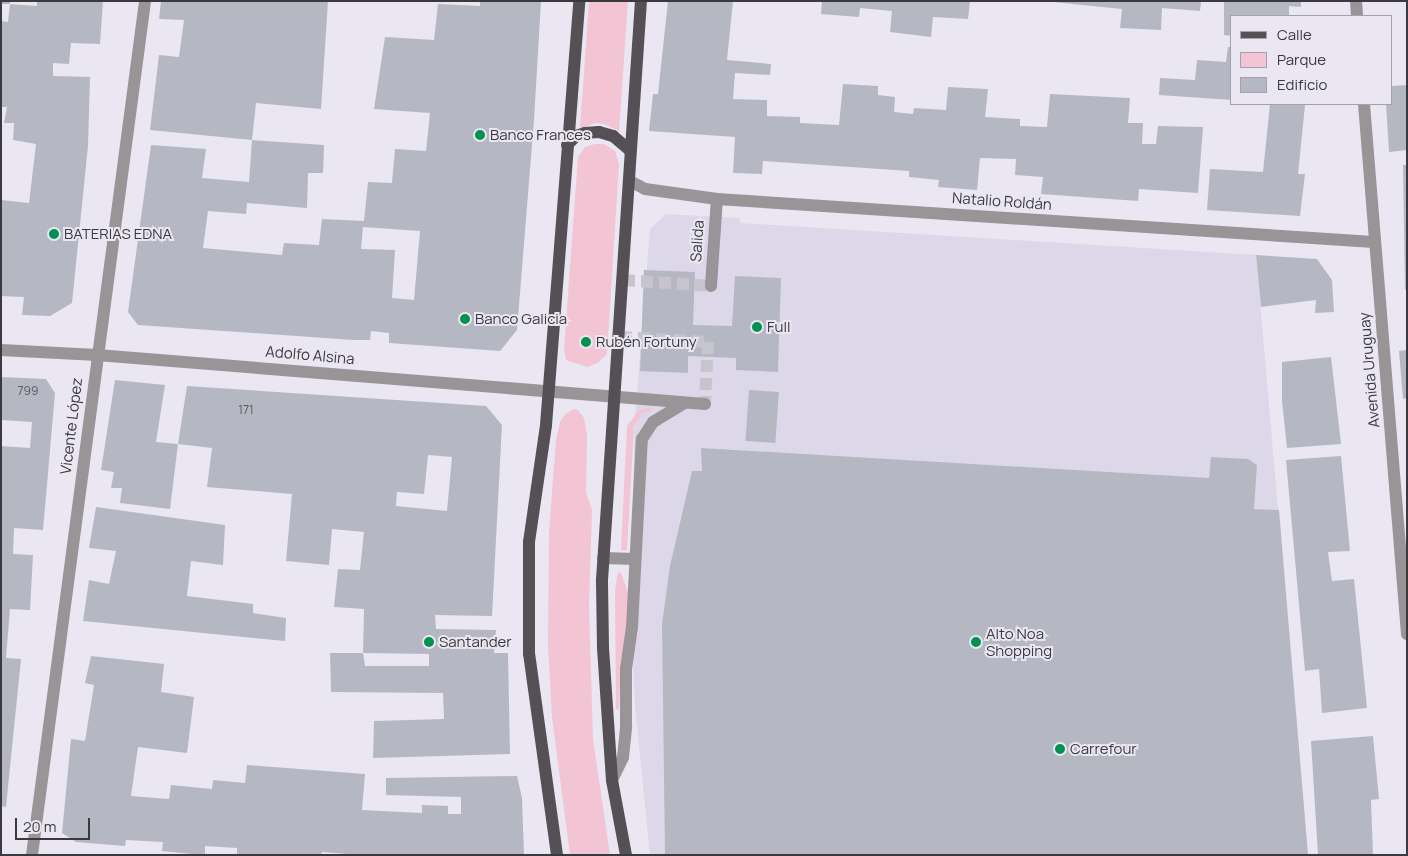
<!DOCTYPE html>
<meta charset="utf-8">
<style>
body{margin:0}
#map{position:relative;width:1408px;height:856px;overflow:hidden;background:#eae7f2;font-family:Manrope,sans-serif}
div>[style]{position:absolute}
.built>*{inset:0;background:#ddd8e9}
.green>*{inset:0;background:#f2c4d4}
.building>*{inset:0;background:#b5b8c2;transform-origin:0 0}
.minor-tunnel>*{height:12px;margin-top:-6px;transform-origin:0;background:repeating-linear-gradient(90deg,#c7c4ce 0 12px,transparent 0 18px)}
.minor>*{height:12px;margin:-6px;padding:0 6px;transform-origin:6px;border-radius:6px;background:#989498}
.major>*{height:12px;margin:-6px;padding:0 6px;transform-origin:6px;border-radius:6px;background:#555055}
.dots>*{width:14px;height:14px;translate:-50% -50%;box-sizing:border-box;border:2px solid #eae7f2;border-radius:50%}
span{translate:-50% -50%;white-space:nowrap;text-align:center;line-height:1.15;-webkit-text-stroke:4px #eae7f2;paint-order:stroke}
.number-label{font-size:12px;color:#59595e}
.number-label span{-webkit-text-stroke-width:0}
.poi-label{font-size:15px;color:#3a393d}
.left{translate:0 -50%;text-align:left}
.street-label{font-size:15px;color:#3a393d}
.frame{position:absolute;inset:0;border:2px solid #3a393d;pointer-events:none}
.legend{position:absolute;left:1230px;top:15px;width:162px;height:90px;box-sizing:border-box;background:#eae7f2;border:1px solid #a4a1aa;margin:0;padding:6px 9px;list-style:none;font-size:15px;color:#3a393d}
.legend li{display:flex;align-items:center;gap:10px;height:25px}
.legend b{width:25px;border:1px solid #a4a1aa}
.scale{position:absolute;left:15px;top:818px;width:75px;height:22px;box-sizing:border-box;border:2px solid #3a393d;border-top:0;padding-left:6px;font-size:15px;line-height:18px;white-space:nowrap;color:#3a393d;-webkit-text-stroke:4px #eae7f2;paint-order:stroke}
</style>
<div id="map">
<div class="built">
<div style="clip-path:polygon(666px 214px,740px 218px,740px 223px,1256px 255px,1308px 855px,650px 855px,635px 705px,632px 645px,634px 432px,650px 229px)"></div>
</div>
<div class="green">
<div style="clip-path:polygon(589px 1px,628px 1px,619px 131px,604px 124px,595px 123px,580px 129px)"></div>
<div style="clip-path:polygon(595px 144px,604px 144px,615px 151px,619px 164px,607px 354px,598px 363px,587px 367px,566px 360px,564px 349px,578px 157px,585px 147px)"></div>
<div style="clip-path:polygon(651px 407px,651px 411px,642px 414px,634px 426px,627px 550px,621px 550px,627px 426px,638px 411px)"></div>
<div style="clip-path:polygon(574px 409px,578px 410px,584px 418px,587px 435px,586px 492px,592px 510px,589px 606px,593px 739px,610px 855px,570px 855px,552px 717px,548px 646px,549px 533px,556px 440px,560px 422px,565px 414px)"></div>
<div style="clip-path:polygon(618px 572px,621px 573px,629px 595px,628px 625px,621px 661px,619px 709px,616px 710px,615px 590px)"></div>
</div>
<div class="building">
<div style="clip-path:polygon(1px 1px,10px 1px,10px 4px,37px 6px,37px 1px,103px 1px,100px 44px,71px 43px,69px 64px,53px 63px,53px 76px,90px 77px,88px 146px,72px 303px,50px 316px,22px 315px,24px 297px,1px 296px,1px 200px,29px 203px,36px 144px,13px 140px,14px 123px,4px 123px,7px 107px,1px 107px,1px 21px,8px 22px,10px 4px,1px 4px)"></div>
<div style="clip-path:polygon(161px 1px,328px 1px,321px 109px,256px 103px,252px 140px,150px 130px,159px 55px,179px 57px,184px 20px,159px 19px)"></div>
<div style="clip-path:polygon(evenodd,480px 1px,541px 1px,534px 120px,517px 330px,500px 351px,389px 343px,389px 333px,371px 331px,370px 340px,353px 340px,138px 325px,128px 312px,151px 145px,206px 149px,202px 178px,249px 182px,252px 140px,324px 145px,323px 173px,308px 173px,307px 208px,247px 203px,246px 214px,208px 211px,203px 248px,282px 255px,284px 243px,319px 245px,322px 219px,364px 221px,368px 182px,392px 183px,395px 149px,426px 151px,430px 113px,374px 109px,385px 37px,434px 40px,438px 4px,480px 6px,480px 1px,363px 227px,420px 231px,414px 300px,392px 298px,395px 250px,361px 249px,363px 227px)"></div>
<div style="clip-path:polygon(668px 1px,733px 1px,727px 60px,771px 64px,770px 75px,735px 73px,733px 99px,767px 100px,767px 116px,800px 117px,800px 123px,839px 125px,843px 84px,878px 86px,878px 95px,895px 97px,894px 112px,913px 114px,914px 108px,946px 110px,948px 87px,988px 89px,985px 117px,1020px 119px,1020px 126px,1047px 127px,1050px 94px,1130px 98px,1128px 123px,1143px 123px,1142px 144px,1156px 144px,1158px 126px,1203px 127px,1198px 193px,1139px 189px,1138px 201px,1041px 194px,1043px 177px,1015px 175px,1016px 159px,980px 158px,977px 190px,938px 187px,939px 180px,909px 177px,909px 171px,763px 161px,762px 174px,733px 173px,735px 137px,649px 131px,653px 94px,658px 94px)"></div>
<div style="clip-path:polygon(822px 1px,970px 1px,968px 19px,933px 17px,931px 37px,890px 32px,892px 11px,860px 8px,859px 17px,821px 14px)"></div>
<div style="clip-path:polygon(1043px 1px,1201px 1px,1200px 11px,1162px 8px,1161px 30px,1120px 28px,1122px 9px)"></div>
<div style="clip-path:polygon(1224px 1px,1301px 1px,1301px 7px,1289px 6px,1289px 16px,1232px 16px,1232px 36px,1224px 35px)"></div>
<div style="clip-path:polygon(1228px 47px,1232px 47px,1232px 100px,1159px 95px,1160px 78px,1195px 80px,1197px 60px,1226px 62px)"></div>
<div style="clip-path:polygon(1407px 85px,1407px 150px,1389px 152px,1386px 104px,1392px 104px,1392px 86px)"></div>
<div style="clip-path:polygon(1270px 104px,1305px 105px,1298px 174px,1305px 174px,1300px 216px,1207px 210px,1210px 169px,1263px 172px)"></div>
<div style="clip-path:polygon(1403px 165px,1407px 165px,1407px 289px,1405px 290px)"></div>
<div style="clip-path:polygon(1256px 255px,1317px 259px,1332px 280px,1334px 312px,1315px 313px,1316px 300px,1261px 307px)"></div>
<div style="clip-path:polygon(644px 270px,695px 272px,693px 325px,732px 326px,735px 276px,781px 278px,778px 372px,736px 370px,736px 358px,688px 356px,688px 373px,640px 371px)"></div>
<div style="clip-path:polygon(1407px 350px,1407px 398px,1403px 399px,1399px 351px)"></div>
<div style="clip-path:polygon(1331px 357px,1341px 444px,1287px 448px,1282px 401px,1282px 362px)"></div>
<div style="clip-path:polygon(1px 377px,46px 379px,55px 393px,43px 530px,14px 528px,13px 554px,33px 555px,30px 610px,10px 609px,6px 658px,21px 659px,6px 807px,1px 806px,1px 446px,30px 448px,32px 422px,1px 420px)"></div>
<div style="clip-path:polygon(115px 380px,165px 385px,156px 442px,178px 444px,170px 509px,120px 503px,122px 488px,111px 488px,114px 472px,101px 470px)"></div>
<div style="clip-path:polygon(evenodd,187px 386px,486px 406px,502px 425px,492px 616px,435px 615px,436px 629px,496px 630px,494px 653px,508px 653px,510px 754px,373px 758px,374px 721px,444px 719px,443px 693px,331px 692px,330px 653px,363px 653px,365px 666px,429px 666px,429px 654px,363px 653px,364px 609px,334px 607px,338px 569px,360px 570px,364px 532px,332px 529px,329px 565px,286px 561px,292px 494px,207px 487px,212px 448px,178px 444px,187px 386px,428px 455px,452px 457px,447px 511px,396px 506px,397px 492px,424px 494px,428px 455px)"></div>
<div style="left:749px;top:390px;width:30px;height:51px;rotate:4deg"></div>
<div style="clip-path:polygon(701px 448px,1209px 478px,1211px 457px,1248px 459px,1257px 465px,1254px 509px,1279px 510px,1308px 855px,665px 855px,662px 624px,670px 566px,692px 471px,702px 471px)"></div>
<div style="clip-path:polygon(1341px 456px,1350px 551px,1328px 552px,1332px 581px,1354px 579px,1367px 708px,1322px 713px,1319px 669px,1305px 671px,1286px 460px)"></div>
<div style="clip-path:polygon(96px 507px,225px 525px,223px 565px,191px 561px,187px 596px,253px 604px,253px 613px,286px 618px,285px 641px,83px 621px,89px 580px,109px 584px,116px 551px,89px 548px)"></div>
<div style="clip-path:polygon(91px 656px,164px 664px,161px 692px,194px 697px,187px 753px,138px 747px,131px 796px,169px 799px,171px 785px,212px 789px,213px 780px,245px 783px,247px 765px,365px 774px,362px 810px,422px 813px,422px 805px,448px 806px,448px 814px,461px 814px,461px 797px,386px 795px,386px 778px,517px 776px,522px 798px,524px 855px,359px 855px,322px 852px,321px 855px,237px 855px,237px 848px,205px 846px,205px 855px,202px 855px,162px 851px,163px 842px,126px 840px,125px 846px,76px 842px,62px 833px,71px 739px,85px 741px,94px 685px,85px 683px)"></div>
<div style="clip-path:polygon(1373px 736px,1379px 799px,1371px 800px,1373px 855px,1318px 855px,1311px 741px)"></div>
</div>
<div class="minor-tunnel">
<div style="left:623px;top:280px;width:88px;rotate:3.9deg"></div>
<div style="left:620px;top:337px;width:88px;rotate:3.3deg"></div>
<div style="left:708px;top:342px;width:62px;rotate:92.8deg"></div>
</div>
<div class="minor">
<div style="left:1356px;top:1px;width:15px;rotate:86deg"></div>
<div style="left:1364px;top:104px;width:532px;rotate:85.36deg"></div>
<div style="left:630px;top:181px;width:17px;rotate:28deg"></div>
<div style="left:645px;top:189px;width:73px;rotate:7.9deg"></div>
<div style="left:717px;top:199px;width:658px;rotate:3.74deg"></div>
<div style="left:711px;top:286px;width:87px;rotate:-86.1deg"></div>
<div style="left:1px;top:350px;width:96px;rotate:3deg"></div>
<div style="left:97px;top:355px;width:610px;rotate:4.61deg"></div>
<div style="left:603px;top:558px;width:32px;rotate:2deg"></div>
<div style="left:612px;top:780px;width:25px;rotate:-64deg"></div>
<div style="left:623px;top:757px;width:30px;rotate:-84deg"></div>
<div style="left:626px;top:727px;width:58px;rotate:-90deg"></div>
<div style="left:626px;top:669px;width:42px;rotate:-81.9deg"></div>
<div style="left:632px;top:627px;width:188px;rotate:-87deg"></div>
<div style="left:642px;top:439px;width:20px;rotate:-57deg"></div>
<div style="left:653px;top:422px;width:37px;rotate:-31deg"></div>
<div style="left:32px;top:855px;width:861px;rotate:-82.46deg"></div>
</div>
<div class="major">
<div style="left:567px;top:145px;width:13px;rotate:-45deg"></div>
<div style="left:576px;top:136px;width:9px;rotate:-18deg"></div>
<div style="left:585px;top:133px;width:14px;rotate:-4deg"></div>
<div style="left:599px;top:132px;width:15px;rotate:16deg"></div>
<div style="left:613px;top:136px;width:23px;rotate:40deg"></div>
<div style="left:557px;top:855px;width:203px;rotate:-97.9deg"></div>
<div style="left:529px;top:654px;width:112px;rotate:-90deg"></div>
<div style="left:529px;top:542px;width:118px;rotate:-81.7deg"></div>
<div style="left:546px;top:425px;width:425px;rotate:-85.5deg"></div>
<div style="left:626px;top:855px;width:76px;rotate:-100.6deg"></div>
<div style="left:612px;top:780px;width:133px;rotate:-93.9deg"></div>
<div style="left:603px;top:647px;width:67px;rotate:-90.9deg"></div>
<div style="left:602px;top:580px;width:580px;rotate:-86.15deg"></div>
</div>
<div class="dots">
<div style="left:480px;top:135px;background:#039150"></div>
<div style="left:54px;top:234px;background:#039150"></div>
<div style="left:465px;top:319px;background:#039150"></div>
<div style="left:757px;top:327px;background:#039150"></div>
<div style="left:586px;top:342px;background:#039150"></div>
<div style="left:429px;top:642px;background:#039150"></div>
<div style="left:976px;top:642px;background:#039150"></div>
<div style="left:1060px;top:749px;background:#039150"></div>
</div>
<div class="number-label">
<span style="left:28px;top:391px">799</span>
<span style="left:246px;top:410px">171</span>
</div>
<div class="poi-label">
<span class="left" style="left:490px;top:135px">Banco Frances</span>
<span class="left" style="left:64px;top:234px">BATERIAS EDNA</span>
<span class="left" style="left:475px;top:319px">Banco Galicia</span>
<span class="left" style="left:767px;top:327px">Full</span>
<span class="left" style="left:596px;top:342px">Rubén Fortuny</span>
<span class="left" style="left:986px;top:642px">Alto Noa<br>Shopping</span>
<span class="left" style="left:439px;top:642px">Santander</span>
<span class="left" style="left:1070px;top:749px">Carrefour</span>
</div>
<div class="street-label">
<span style="left:1002px;top:201px;rotate:4deg">Natalio Roldán</span>
<span style="left:697px;top:241px;rotate:-86deg">Salida</span>
<span style="left:310px;top:355px;rotate:5deg">Adolfo Alsina</span>
<span style="left:1369px;top:370px;rotate:-95deg">Avenida Uruguay</span>
<span style="left:71px;top:426px;rotate:-83deg">Vicente López</span>
</div>
<div class="frame"></div>
<ul class="legend">
<li><b style="height:6px;background:#555055"></b>Calle</li>
<li><b style="height:14px;background:#f2c4d4"></b>Parque</li>
<li><b style="height:14px;background:#b5b8c2"></b>Edificio</li>
</ul>
<div class="scale">20 m</div>
</div>
